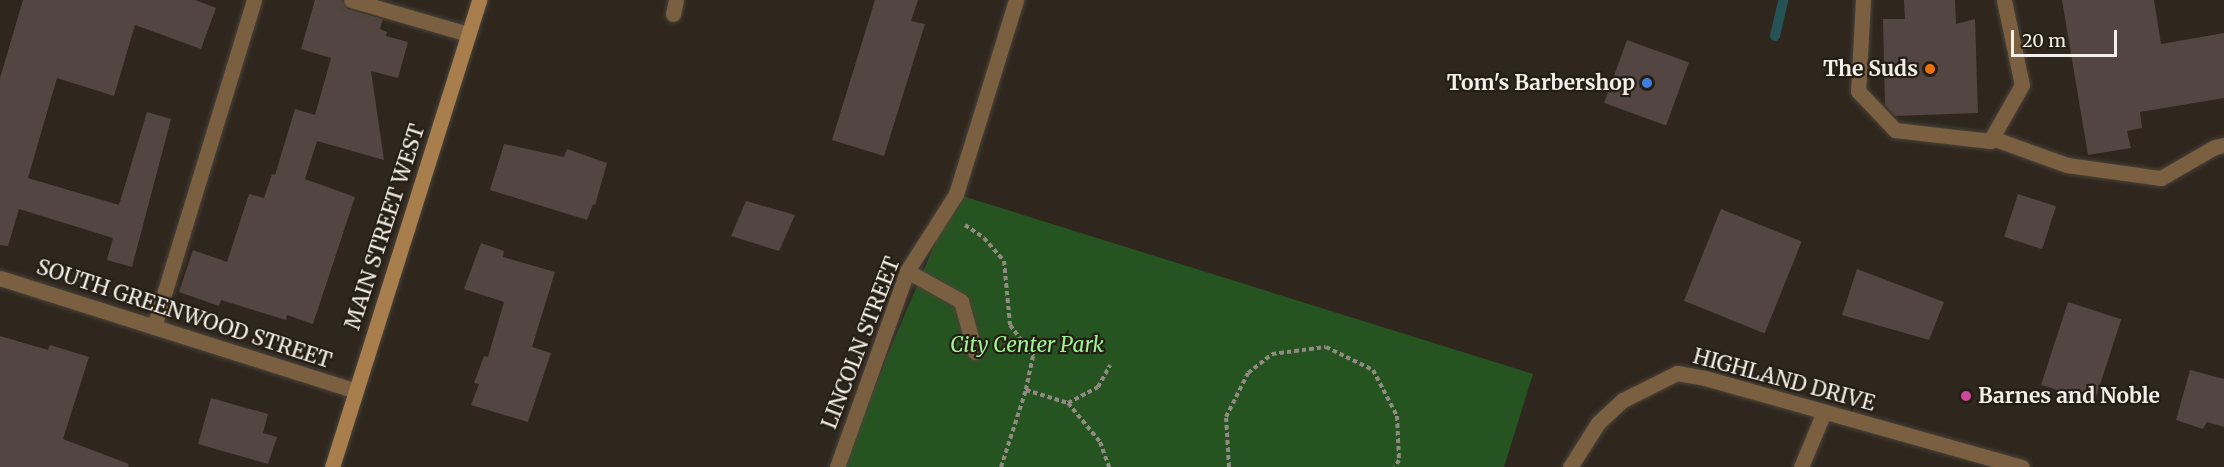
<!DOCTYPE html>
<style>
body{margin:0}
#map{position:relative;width:2224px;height:467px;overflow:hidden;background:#2f271e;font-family:Merriweather,serif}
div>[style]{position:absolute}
.green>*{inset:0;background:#255421}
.stream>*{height:10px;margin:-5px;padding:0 5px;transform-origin:5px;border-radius:5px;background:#255355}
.building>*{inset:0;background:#524542;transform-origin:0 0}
.path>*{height:4px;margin-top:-2px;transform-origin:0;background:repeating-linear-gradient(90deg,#908a82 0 4.5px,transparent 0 7.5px)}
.roads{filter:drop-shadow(0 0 2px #4a433a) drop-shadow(0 0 2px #4a433a)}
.lane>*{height:15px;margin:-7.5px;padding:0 7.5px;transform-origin:7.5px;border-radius:7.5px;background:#7a6041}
.street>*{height:15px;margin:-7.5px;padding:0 7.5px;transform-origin:7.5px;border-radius:7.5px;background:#7a6041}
.secondary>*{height:15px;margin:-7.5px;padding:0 7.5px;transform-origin:7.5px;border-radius:7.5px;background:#a87f4c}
.dots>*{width:16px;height:16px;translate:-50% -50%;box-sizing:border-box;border:3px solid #251e15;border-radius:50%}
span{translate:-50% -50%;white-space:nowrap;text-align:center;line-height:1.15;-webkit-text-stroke:4.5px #251e15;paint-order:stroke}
.poi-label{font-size:21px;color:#f3eee8;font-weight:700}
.right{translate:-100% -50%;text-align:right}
.left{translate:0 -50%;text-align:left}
.street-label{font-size:21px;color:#f3eee8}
.park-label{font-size:21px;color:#9df594;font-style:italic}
.scale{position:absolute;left:2011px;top:30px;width:106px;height:27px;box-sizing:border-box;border:3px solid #f3eee8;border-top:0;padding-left:8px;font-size:18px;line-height:21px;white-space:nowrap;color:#f3eee8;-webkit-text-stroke:4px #251e15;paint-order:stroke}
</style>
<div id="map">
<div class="green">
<div style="clip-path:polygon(956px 194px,1533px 374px,1504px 467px,844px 467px,885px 361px)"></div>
</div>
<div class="stream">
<div style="left:1775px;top:36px;width:37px;rotate:-77deg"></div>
</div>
<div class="building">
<div style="clip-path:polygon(23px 0,195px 0,216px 8px,201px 49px,135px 25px,114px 96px,57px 78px,28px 178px,119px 205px,147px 112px,171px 119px,132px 267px,107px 260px,113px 238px,19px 209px,8px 246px,0 245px,0 78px)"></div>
<div style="clip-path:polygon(315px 0,342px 0,348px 9px,383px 19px,380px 29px,387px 32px,386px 36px,408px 42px,398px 78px,371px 71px,384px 160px,317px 141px,305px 179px,355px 197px,313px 324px,287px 315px,286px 320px,221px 300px,219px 306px,179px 292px,193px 250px,227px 262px,249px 194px,264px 198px,272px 174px,275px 175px,295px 109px,315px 115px,331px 58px,301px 49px)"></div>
<div style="clip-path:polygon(875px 0,918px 0,911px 21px,925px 24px,884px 156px,832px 140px)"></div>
<div style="clip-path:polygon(1904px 0,1955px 0,1956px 24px,1975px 19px,1978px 113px,1895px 116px,1885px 105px,1883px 19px,1905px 19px)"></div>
<div style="clip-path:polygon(2062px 0,2154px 0,2161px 44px,2224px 33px,2224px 98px,2140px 112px,2142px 128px,2127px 131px,2131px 148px,2088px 155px)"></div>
<div style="left:1627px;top:40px;width:66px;height:67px;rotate:20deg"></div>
<div style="clip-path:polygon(504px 144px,564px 157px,567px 149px,607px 163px,595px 205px,593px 204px,587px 220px,490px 190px)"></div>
<div style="left:2018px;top:194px;width:40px;height:45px;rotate:18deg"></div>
<div style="clip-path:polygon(746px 201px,795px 215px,779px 251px,731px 236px)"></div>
<div style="left:1721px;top:209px;width:87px;height:99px;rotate:22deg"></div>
<div style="clip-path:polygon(481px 243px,504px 251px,503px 257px,555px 272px,532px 347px,551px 353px,528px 422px,471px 405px,479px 384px,474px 383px,484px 356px,488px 357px,504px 302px,464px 289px)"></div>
<div style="clip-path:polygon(1857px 269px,1944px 302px,1929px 340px,1842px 315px)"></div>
<div style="left:2068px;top:302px;width:56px;height:87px;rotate:18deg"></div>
<div style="clip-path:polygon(0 336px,48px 350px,50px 345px,89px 357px,63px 439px,129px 464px,128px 467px,0 467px)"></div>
<div style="clip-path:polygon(2190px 370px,2224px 379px,2224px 427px,2207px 422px,2203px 429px,2176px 420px)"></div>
<div style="clip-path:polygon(211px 398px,268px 414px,263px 433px,277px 437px,268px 464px,198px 444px)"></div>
</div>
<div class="path">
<div style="left:965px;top:225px;width:23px;rotate:34deg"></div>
<div style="left:984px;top:238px;width:30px;rotate:49deg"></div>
<div style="left:1004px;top:261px;width:64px;rotate:84.6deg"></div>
<div style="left:1010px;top:325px;width:39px;rotate:53deg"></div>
<div style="left:1033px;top:356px;width:35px;rotate:102deg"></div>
<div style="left:1068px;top:403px;width:34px;rotate:-28deg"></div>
<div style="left:1098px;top:387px;width:25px;rotate:-61deg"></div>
<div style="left:1001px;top:467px;width:81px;rotate:-72deg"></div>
<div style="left:1026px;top:390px;width:44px;rotate:17.2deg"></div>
<div style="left:1068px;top:403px;width:50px;rotate:50.6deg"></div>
<div style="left:1100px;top:442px;width:27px;rotate:70deg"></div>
<div style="left:1229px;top:467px;width:50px;rotate:-93.4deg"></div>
<div style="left:1226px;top:417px;width:49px;rotate:-63.4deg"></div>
<div style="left:1248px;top:373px;width:31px;rotate:-38deg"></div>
<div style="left:1272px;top:354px;width:54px;rotate:-7.4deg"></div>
<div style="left:1326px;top:347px;width:52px;rotate:26.1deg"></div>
<div style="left:1373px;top:370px;width:52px;rotate:62.4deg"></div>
<div style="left:1397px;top:416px;width:44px;rotate:87.4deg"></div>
<div style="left:1399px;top:460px;width:8px;rotate:120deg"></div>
</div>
<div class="roads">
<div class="lane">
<div style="left:1863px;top:0;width:91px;rotate:93.1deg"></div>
<div style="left:1858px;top:91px;width:54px;rotate:46.5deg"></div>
<div style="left:1895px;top:130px;width:96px;rotate:6.6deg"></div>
<div style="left:1990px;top:141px;width:64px;rotate:-60.3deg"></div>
<div style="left:2022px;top:85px;width:87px;rotate:-102deg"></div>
<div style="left:673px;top:14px;width:14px;rotate:-78deg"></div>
<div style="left:1992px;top:138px;width:80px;rotate:19.8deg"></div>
<div style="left:2067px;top:165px;width:95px;rotate:7.9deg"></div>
<div style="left:2161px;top:178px;width:62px;rotate:-29.9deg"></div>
<div style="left:2215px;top:147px;width:9px;rotate:-13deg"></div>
<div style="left:907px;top:271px;width:62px;rotate:29.1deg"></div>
<div style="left:961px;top:301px;width:53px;rotate:74.6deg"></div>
<div style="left:1801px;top:467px;width:60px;rotate:-67.3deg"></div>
</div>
<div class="street">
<div style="left:351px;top:0;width:122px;rotate:16.2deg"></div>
<div style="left:0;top:278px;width:371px;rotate:17.6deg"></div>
<div style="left:154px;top:327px;width:342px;rotate:-73deg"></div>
<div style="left:837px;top:467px;width:208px;rotate:-70.3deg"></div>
<div style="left:907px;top:271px;width:91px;rotate:-57.5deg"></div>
<div style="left:956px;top:194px;width:203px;rotate:-72.8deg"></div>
<div style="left:1570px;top:467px;width:52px;rotate:-57.5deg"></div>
<div style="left:1598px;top:423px;width:34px;rotate:-43deg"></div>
<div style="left:1623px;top:400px;width:60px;rotate:-26.6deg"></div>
<div style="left:1677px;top:373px;width:28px;rotate:10deg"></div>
<div style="left:1705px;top:378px;width:329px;rotate:15.7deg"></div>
</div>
<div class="secondary">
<div style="left:332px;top:467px;width:490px;rotate:-72.5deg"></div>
</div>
</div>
<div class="dots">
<div style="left:1930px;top:69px;background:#e8710a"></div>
<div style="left:1647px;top:83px;background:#3f7fe0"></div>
<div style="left:1966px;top:396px;background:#d1479c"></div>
</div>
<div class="poi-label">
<span class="right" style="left:1918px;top:69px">The Suds</span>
<span class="right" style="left:1635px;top:83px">Tom's Barbershop</span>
<span class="left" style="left:1978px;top:396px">Barnes and Noble</span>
</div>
<div class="street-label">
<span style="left:385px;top:227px;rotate:-72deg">MAIN STREET WEST</span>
<span style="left:184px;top:314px;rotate:18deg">SOUTH GREENWOOD STREET</span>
<span style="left:861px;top:343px;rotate:-69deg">LINCOLN STREET</span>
<span style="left:1784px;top:380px;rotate:15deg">HIGHLAND DRIVE</span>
</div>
<div class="park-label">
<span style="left:1027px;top:345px">City Center Park</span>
</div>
<div class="scale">20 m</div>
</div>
